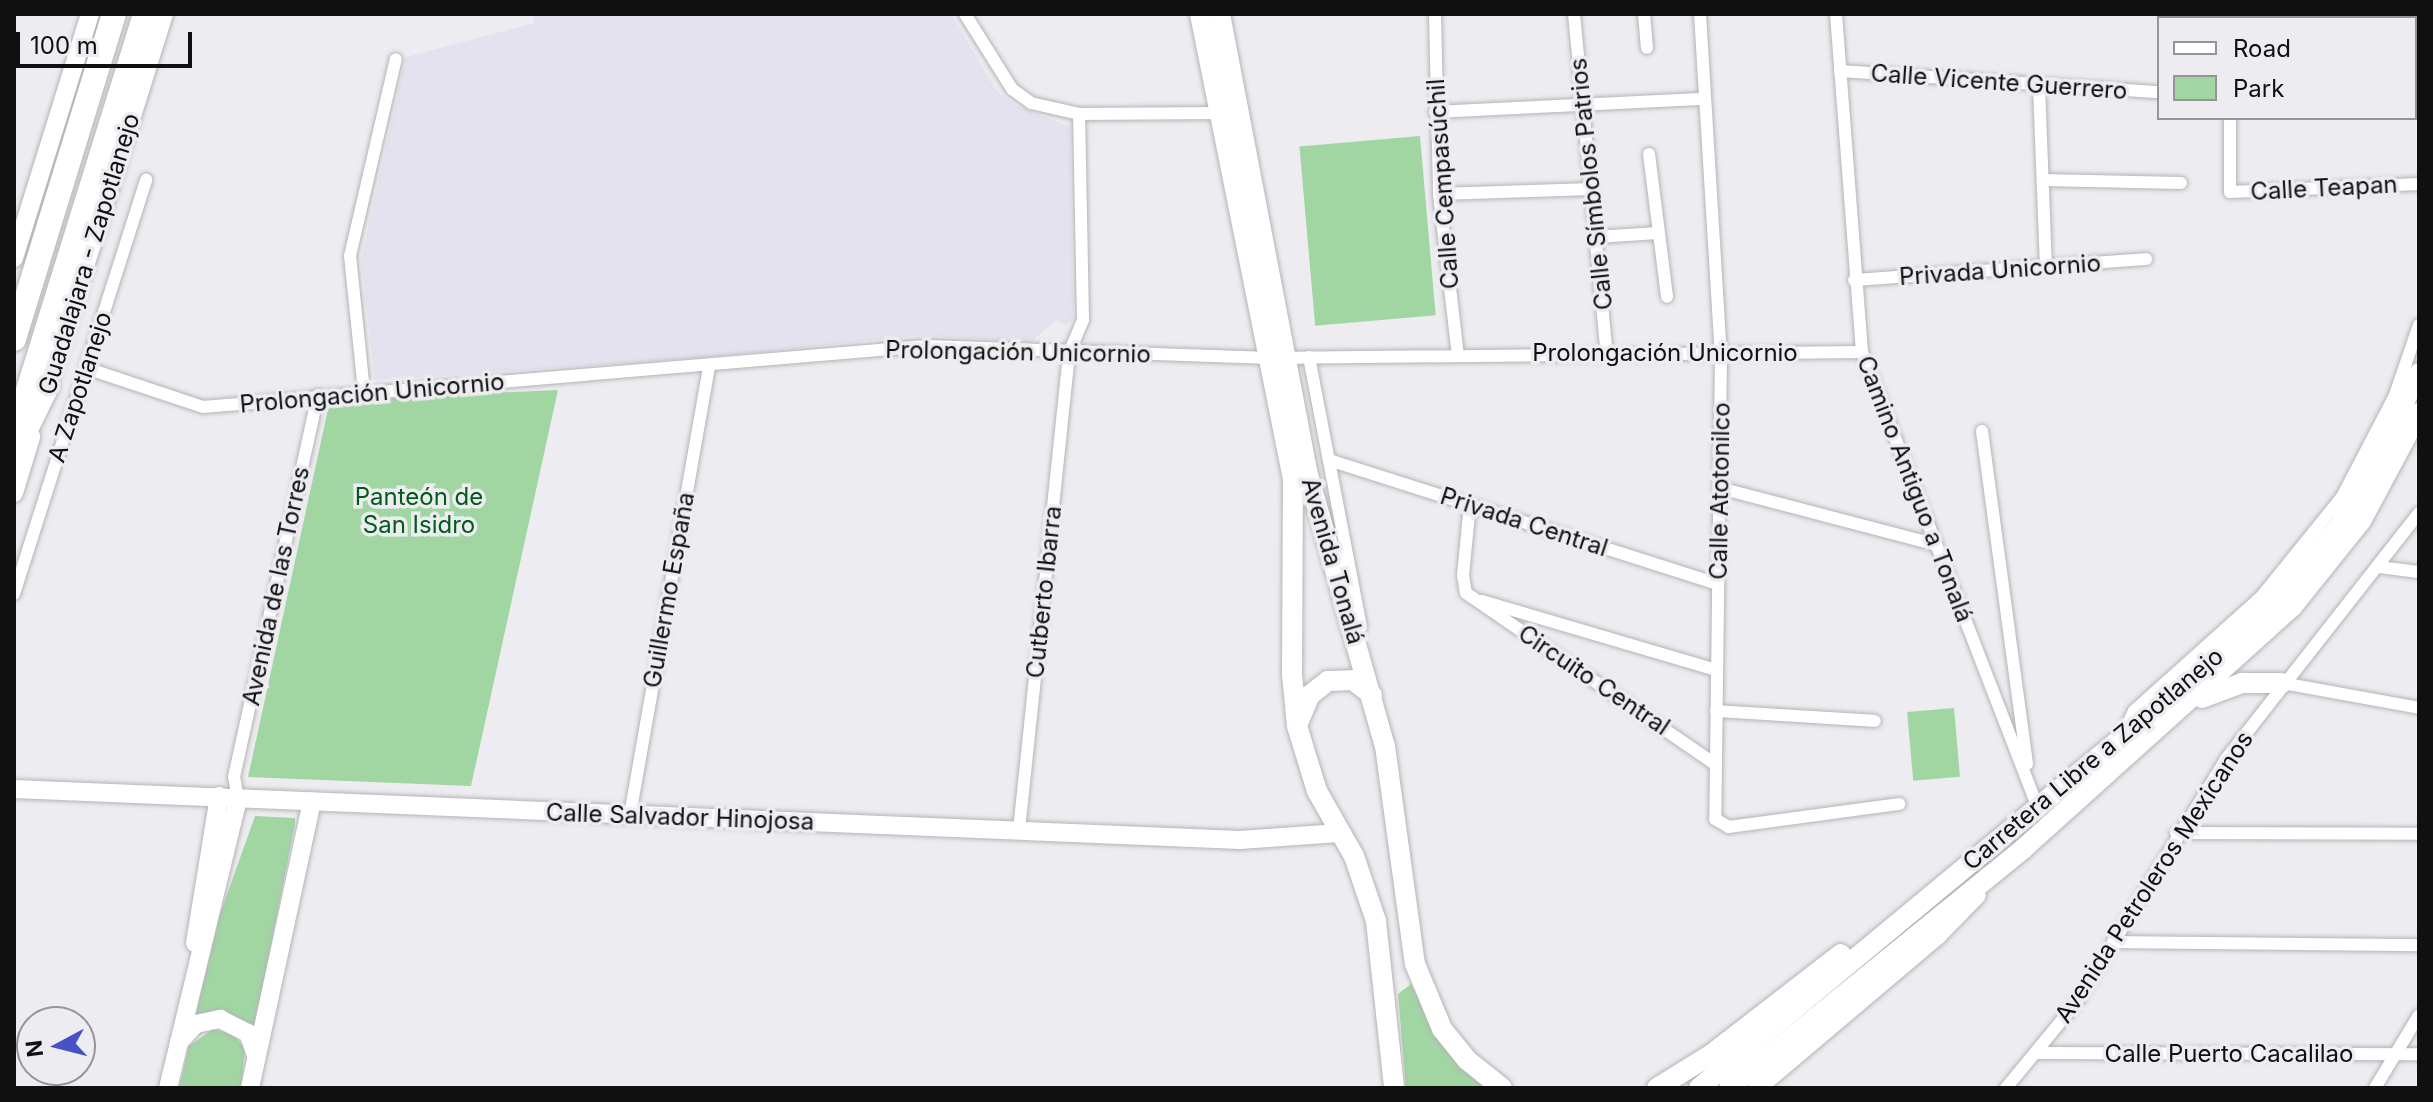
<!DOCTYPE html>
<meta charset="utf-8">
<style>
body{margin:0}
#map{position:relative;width:2433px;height:1102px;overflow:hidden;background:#ededf1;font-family:Inter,sans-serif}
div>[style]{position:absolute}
.built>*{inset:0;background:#e3e2ee}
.green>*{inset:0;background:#a1d6a3;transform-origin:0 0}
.roads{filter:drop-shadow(0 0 2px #b4b4b8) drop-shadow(0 0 2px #b4b4b8)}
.street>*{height:12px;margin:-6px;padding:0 6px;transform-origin:6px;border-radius:6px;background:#fff}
.secondary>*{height:18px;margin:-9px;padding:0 9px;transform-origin:9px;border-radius:9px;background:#fff}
.primary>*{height:20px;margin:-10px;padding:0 10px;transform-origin:10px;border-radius:10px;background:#fff}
.highway>*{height:24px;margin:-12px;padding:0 12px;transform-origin:12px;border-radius:12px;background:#fff}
span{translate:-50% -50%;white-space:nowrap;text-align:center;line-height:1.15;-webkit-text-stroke:7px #ededf1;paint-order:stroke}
.street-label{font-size:24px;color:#101011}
.park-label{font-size:24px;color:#015b19}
.frame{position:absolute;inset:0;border:16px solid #101011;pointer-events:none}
.legend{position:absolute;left:2157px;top:16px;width:260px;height:104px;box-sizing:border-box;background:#ededf1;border:2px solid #959597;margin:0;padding:10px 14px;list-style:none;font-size:24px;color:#101011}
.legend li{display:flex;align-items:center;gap:16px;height:40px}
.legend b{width:40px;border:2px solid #959597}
.north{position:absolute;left:16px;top:1006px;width:80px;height:80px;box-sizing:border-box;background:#ededf1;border:2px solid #959597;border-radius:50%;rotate:263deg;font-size:22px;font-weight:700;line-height:32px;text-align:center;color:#101011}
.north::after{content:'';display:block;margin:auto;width:28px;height:36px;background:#4852c7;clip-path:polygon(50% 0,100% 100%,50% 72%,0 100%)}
.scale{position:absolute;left:16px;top:32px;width:176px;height:36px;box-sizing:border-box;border:4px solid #101011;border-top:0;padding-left:10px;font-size:24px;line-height:28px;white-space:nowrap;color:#101011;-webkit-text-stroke:6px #ededf1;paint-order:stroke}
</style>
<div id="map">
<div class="built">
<div style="clip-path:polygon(533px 14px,951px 14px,996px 90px,1015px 105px,1070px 127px,1073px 319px,1066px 325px,1057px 320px,1030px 342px,923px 335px,711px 357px,375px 380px,361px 260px,406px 57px,534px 23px)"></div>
</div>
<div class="green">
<div style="left:1420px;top:136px;width:180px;height:121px;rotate:85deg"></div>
<div style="clip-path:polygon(558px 390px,471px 786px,248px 777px,330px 400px)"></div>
<div style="left:1954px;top:708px;width:69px;height:47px;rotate:85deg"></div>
<div style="clip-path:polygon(255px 816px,295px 818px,295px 824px,254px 1031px,195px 1017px,220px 914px)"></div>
<div style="clip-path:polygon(1411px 984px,1437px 1035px,1484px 1088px,1406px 1088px,1398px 994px)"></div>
<div style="clip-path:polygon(213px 1029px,233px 1034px,245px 1049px,241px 1088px,179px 1088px,189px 1046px)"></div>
</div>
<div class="roads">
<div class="street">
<div style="left:965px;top:14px;width:89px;rotate:57.9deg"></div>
<div style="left:1012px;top:89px;width:24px;rotate:36deg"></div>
<div style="left:1031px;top:103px;width:49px;rotate:12.9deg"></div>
<div style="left:1079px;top:114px;width:142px;rotate:-0.4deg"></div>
<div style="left:1435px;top:14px;width:180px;rotate:88.7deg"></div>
<div style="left:1439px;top:194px;width:162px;rotate:83.3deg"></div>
<div style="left:1574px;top:14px;width:342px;rotate:84.5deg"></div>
<div style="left:1644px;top:14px;width:34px;rotate:85deg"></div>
<div style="left:1700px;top:14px;width:341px;rotate:86.5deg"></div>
<div style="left:1721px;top:354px;width:465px;rotate:90.7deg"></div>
<div style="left:1715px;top:819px;width:16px;rotate:30deg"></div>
<div style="left:1729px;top:827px;width:172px;rotate:-7.7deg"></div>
<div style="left:1836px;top:14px;width:339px;rotate:85.6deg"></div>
<div style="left:1862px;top:352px;width:489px;rotate:68.9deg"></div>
<div style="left:2231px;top:14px;width:4px;rotate:90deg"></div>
<div style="left:1840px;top:71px;width:320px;rotate:3.8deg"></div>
<div style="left:2039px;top:86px;width:180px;rotate:87.8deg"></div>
<div style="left:2415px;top:88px;width:4px"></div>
<div style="left:1435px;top:112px;width:269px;rotate:-2.8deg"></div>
<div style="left:2230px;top:118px;width:74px;rotate:90deg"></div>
<div style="left:2230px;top:192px;width:189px;rotate:-2.4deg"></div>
<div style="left:1649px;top:154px;width:144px;rotate:82.8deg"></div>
<div style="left:2043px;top:180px;width:138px;rotate:1.2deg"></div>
<div style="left:1439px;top:194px;width:153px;rotate:-1.9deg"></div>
<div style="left:1596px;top:237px;width:62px;rotate:-3.7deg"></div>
<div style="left:1854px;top:280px;width:293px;rotate:-4.1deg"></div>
<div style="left:1309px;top:357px;width:275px;rotate:79.1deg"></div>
<div style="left:86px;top:368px;width:123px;rotate:18.4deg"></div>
<div style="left:203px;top:407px;width:726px;rotate:-4.82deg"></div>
<div style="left:926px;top:346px;width:344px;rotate:2deg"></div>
<div style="left:1270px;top:358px;width:592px;rotate:-0.58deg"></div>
<div style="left:364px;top:391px;width:136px;rotate:-95.9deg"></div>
<div style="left:350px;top:256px;width:202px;rotate:-76.9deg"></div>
<div style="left:1982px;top:431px;width:336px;rotate:82.3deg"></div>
<div style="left:1329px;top:460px;width:408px;rotate:17.7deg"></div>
<div style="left:1720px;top:488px;width:221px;rotate:14.7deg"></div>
<div style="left:1470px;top:504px;width:71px;rotate:95.6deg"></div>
<div style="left:1463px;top:575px;width:18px;rotate:81deg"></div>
<div style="left:1466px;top:593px;width:302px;rotate:34.5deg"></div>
<div style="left:2379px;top:567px;width:40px;rotate:7.1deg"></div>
<div style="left:14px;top:594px;width:435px;rotate:-72.3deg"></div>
<div style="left:1482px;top:601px;width:245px;rotate:16.4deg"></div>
<div style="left:2282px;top:683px;width:139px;rotate:10.3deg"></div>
<div style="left:1716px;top:711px;width:159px;rotate:3.6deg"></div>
<div style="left:2125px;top:730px;width:21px;rotate:-65deg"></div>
<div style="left:2134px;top:711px;width:171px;rotate:-41.9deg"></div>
<div style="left:2261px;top:597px;width:129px;rotate:-51deg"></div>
<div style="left:2342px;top:497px;width:115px;rotate:-62.5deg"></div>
<div style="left:2395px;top:395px;width:74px;rotate:-71.1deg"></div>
<div style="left:238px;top:799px;width:22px;rotate:-100deg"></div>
<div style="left:234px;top:777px;width:391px;rotate:-77.6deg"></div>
<div style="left:630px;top:815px;width:457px;rotate:-80deg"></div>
<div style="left:1019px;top:830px;width:480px;rotate:-84deg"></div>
<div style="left:1069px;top:353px;width:36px;rotate:-67deg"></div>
<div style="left:1083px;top:320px;width:206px;rotate:-91.1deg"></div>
<div style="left:2176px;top:833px;width:243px;rotate:0.2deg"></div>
<div style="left:2113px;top:942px;width:306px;rotate:0.6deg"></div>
<div style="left:2038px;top:1053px;width:381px;rotate:0.2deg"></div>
<div style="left:2006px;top:1088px;width:110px;rotate:-50.5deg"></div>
<div style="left:2076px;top:1003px;width:286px;rotate:-58.4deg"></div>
<div style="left:2226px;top:759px;width:313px;rotate:-51.9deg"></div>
<div style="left:2375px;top:1088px;width:85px;rotate:-58.9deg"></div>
</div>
<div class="secondary">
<div style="left:14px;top:258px;width:256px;rotate:-72.7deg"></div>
<div style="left:44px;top:397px;width:401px;rotate:-72.6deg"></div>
<div style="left:14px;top:493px;width:59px;rotate:-73.1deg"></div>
<div style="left:14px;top:789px;width:1227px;rotate:2.38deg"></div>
<div style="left:1240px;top:840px;width:99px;rotate:-4deg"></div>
<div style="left:195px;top:943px;width:149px;rotate:-80.7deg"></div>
<div style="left:179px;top:1042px;width:25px;rotate:-47deg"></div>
<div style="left:196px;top:1024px;width:25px;rotate:-12deg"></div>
<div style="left:220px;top:1019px;width:31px;rotate:27deg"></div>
<div style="left:248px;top:1033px;width:23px;rotate:70deg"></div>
<div style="left:168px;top:1088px;width:297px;rotate:-76.4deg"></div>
<div style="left:250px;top:1088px;width:293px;rotate:-77.8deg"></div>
<div style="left:1757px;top:1088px;width:236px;rotate:-40.2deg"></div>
<div style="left:1937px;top:936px;width:57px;rotate:-45.7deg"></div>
</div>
<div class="primary">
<div style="left:1200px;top:14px;width:473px;rotate:78.7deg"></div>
<div style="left:1293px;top:478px;width:196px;rotate:90.3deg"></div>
<div style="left:1292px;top:674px;width:52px;rotate:84.5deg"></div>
<div style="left:1297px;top:726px;width:68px;rotate:72.9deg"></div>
<div style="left:1317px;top:791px;width:75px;rotate:60.4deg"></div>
<div style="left:1354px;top:856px;width:69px;rotate:71.3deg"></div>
<div style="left:1376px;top:921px;width:168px;rotate:83.8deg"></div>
<div style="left:1220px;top:14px;width:465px;rotate:79.2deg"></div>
<div style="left:1307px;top:471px;width:286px;rotate:74.2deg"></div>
<div style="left:1385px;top:746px;width:220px;rotate:82.2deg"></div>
<div style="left:1415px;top:964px;width:70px;rotate:67.4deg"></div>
<div style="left:1442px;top:1029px;width:40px;rotate:51deg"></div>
<div style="left:1467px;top:1060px;width:45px;rotate:38.7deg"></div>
<div style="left:2202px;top:698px;width:43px;rotate:-20.6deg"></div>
<div style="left:2242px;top:683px;width:40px"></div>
<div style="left:1298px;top:723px;width:30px;rotate:-67deg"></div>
<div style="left:1310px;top:695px;width:23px;rotate:-38deg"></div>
<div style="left:1328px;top:681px;width:25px;rotate:-2deg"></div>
<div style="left:1353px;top:680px;width:24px;rotate:38deg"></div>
<div style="left:1657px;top:1088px;width:65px;rotate:-31.7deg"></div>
<div style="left:1712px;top:1054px;width:163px;rotate:-37.8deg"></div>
<div style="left:1699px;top:1088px;width:622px;rotate:-39.65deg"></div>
<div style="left:2178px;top:691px;width:142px;rotate:-43deg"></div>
<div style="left:2282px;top:594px;width:92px;rotate:-49.9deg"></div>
<div style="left:2341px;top:524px;width:170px;rotate:-62.7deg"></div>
<div style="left:1729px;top:1088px;width:379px;rotate:-39.1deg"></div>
<div style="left:2023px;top:849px;width:362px;rotate:-42deg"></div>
<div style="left:2292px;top:607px;width:110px;rotate:-51.3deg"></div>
<div style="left:2361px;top:521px;width:123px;rotate:-61.8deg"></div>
</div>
<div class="highway">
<div style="left:14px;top:339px;width:340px;rotate:-72.9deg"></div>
<div style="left:14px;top:435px;width:441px;rotate:-72.7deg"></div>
<div style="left:14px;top:454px;width:76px;rotate:-64.1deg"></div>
</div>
</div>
<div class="street-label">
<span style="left:1999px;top:82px;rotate:4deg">Calle Vicente Guerrero</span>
<span style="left:1443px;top:184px;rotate:-94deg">Calle Cempasúchil</span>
<span style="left:1591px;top:184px;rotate:-96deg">Calle Símbolos Patrios</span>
<span style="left:2324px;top:188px;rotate:-3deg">Calle Teapan</span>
<span style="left:89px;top:254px;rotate:-73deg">Guadalajara - Zapotlanejo</span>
<span style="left:2000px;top:270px;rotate:-4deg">Privada Unicornio</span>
<span style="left:1018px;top:352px;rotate:1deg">Prolongación Unicornio</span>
<span style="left:1665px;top:353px">Prolongación Unicornio</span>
<span style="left:80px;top:387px;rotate:-72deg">A Zapotlanejo</span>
<span style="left:372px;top:393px;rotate:-5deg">Prolongación Unicornio</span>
<span style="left:1915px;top:489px;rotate:69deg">Camino Antiguo a Tonalá</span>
<span style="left:1720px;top:491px;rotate:-89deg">Calle Atotonilco</span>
<span style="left:1524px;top:522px;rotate:18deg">Privada Central</span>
<span style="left:1333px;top:561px;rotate:74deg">Avenida Tonalá</span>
<span style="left:276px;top:586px;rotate:-78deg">Avenida de las Torres</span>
<span style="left:669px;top:590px;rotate:-80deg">Guillermo España</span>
<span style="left:1044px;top:592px;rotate:-84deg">Cutberto Ibarra</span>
<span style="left:1594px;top:680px;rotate:34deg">Circuito Central</span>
<span style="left:2093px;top:759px;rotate:-40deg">Carretera Libre a Zapotlanejo</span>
<span style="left:680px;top:817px;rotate:2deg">Calle Salvador Hinojosa</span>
<span style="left:2154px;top:877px;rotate:-57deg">Avenida Petroleros Mexicanos</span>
<span style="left:2229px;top:1054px">Calle Puerto Cacalilao</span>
</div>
<div class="park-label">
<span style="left:419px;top:511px">Panteón de<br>San Isidro</span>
</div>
<div class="frame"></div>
<ul class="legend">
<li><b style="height:10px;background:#fff"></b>Road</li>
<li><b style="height:22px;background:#a1d6a3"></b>Park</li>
</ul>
<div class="north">N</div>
<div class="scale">100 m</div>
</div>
